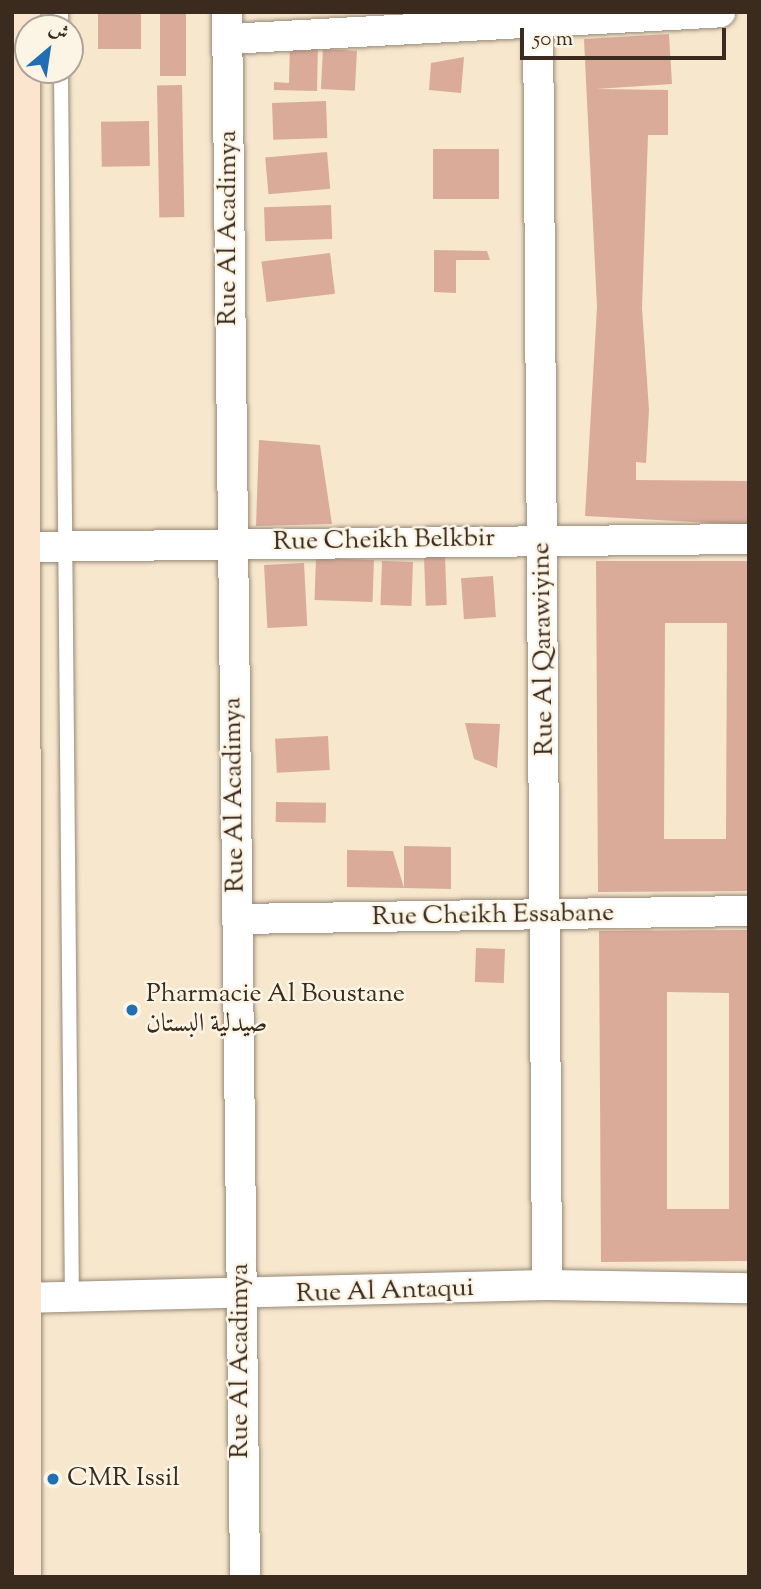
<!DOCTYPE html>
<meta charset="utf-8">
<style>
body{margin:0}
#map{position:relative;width:761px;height:1589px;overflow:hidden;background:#f6e7cd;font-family:"Sorts Mill Goudy",Amiri,serif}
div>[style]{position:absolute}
.building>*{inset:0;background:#dbab9a;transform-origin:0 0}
.roads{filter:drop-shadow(0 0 2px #988876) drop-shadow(0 0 2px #988876)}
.lane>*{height:14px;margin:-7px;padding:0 7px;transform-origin:7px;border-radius:7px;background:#fff}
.street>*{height:30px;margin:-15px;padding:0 15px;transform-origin:15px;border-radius:15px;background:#fff}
.secondary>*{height:38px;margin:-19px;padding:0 19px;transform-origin:19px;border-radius:19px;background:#fbe5cf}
.dots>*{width:19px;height:19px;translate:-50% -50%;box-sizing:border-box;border:4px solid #fcf5e5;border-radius:50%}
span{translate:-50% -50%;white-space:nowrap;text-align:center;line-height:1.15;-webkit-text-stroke:5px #fcf5e5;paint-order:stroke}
.street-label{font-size:26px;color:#3b2a1e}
.poi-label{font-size:26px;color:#3b2a1e}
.left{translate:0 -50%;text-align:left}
.frame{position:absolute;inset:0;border:14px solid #3b2a1e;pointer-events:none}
.north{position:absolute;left:14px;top:14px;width:70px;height:70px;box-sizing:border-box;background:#fcf5e5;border:2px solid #afa495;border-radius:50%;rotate:29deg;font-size:19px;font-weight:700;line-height:28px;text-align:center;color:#3b2a1e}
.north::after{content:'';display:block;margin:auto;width:24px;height:32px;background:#1f6fb2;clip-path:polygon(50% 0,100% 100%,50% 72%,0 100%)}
.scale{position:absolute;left:520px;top:28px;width:206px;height:32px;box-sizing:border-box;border:4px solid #3b2a1e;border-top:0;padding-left:9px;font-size:21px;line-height:24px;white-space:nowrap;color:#3b2a1e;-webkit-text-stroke:5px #fcf5e5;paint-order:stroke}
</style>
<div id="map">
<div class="building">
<div style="left:98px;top:12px;width:43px;height:37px"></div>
<div style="left:160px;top:12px;width:26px;height:64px"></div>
<div style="clip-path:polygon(669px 34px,672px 84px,596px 89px,668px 90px,668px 135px,648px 135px,642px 308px,649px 410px,646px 463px,636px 462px,636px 480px,749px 481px,749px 525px,585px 516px,597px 307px,584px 39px)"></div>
<div style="clip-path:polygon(290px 42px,318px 43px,317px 91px,274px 90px,274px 82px,289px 83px)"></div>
<div style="left:323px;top:49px;width:34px;height:40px;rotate:3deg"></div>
<div style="clip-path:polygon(464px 57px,461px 93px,429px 90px,431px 63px)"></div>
<div style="left:182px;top:85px;width:132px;height:25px;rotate:89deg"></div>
<div style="left:326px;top:101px;width:37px;height:54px;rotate:88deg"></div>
<div style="left:149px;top:121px;width:45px;height:48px;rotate:89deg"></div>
<div style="left:433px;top:149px;width:66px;height:50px"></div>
<div style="left:327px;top:152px;width:37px;height:62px;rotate:85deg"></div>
<div style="left:331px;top:205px;width:34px;height:67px;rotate:88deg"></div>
<div style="clip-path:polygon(434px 250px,487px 251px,490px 260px,456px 260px,456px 293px,434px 292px)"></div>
<div style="left:330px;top:253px;width:41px;height:69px;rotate:83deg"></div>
<div style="clip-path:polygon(259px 440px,320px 445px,332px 524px,256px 526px)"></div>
<div style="left:445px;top:555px;width:50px;height:21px;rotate:88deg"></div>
<div style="left:316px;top:558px;width:58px;height:42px;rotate:2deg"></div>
<div style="left:382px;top:561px;width:31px;height:44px;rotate:2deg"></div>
<div style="clip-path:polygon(evenodd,596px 561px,749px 561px,749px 891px,598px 892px,596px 561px,665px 623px,727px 623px,726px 839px,664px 839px,665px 623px)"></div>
<div style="left:304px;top:563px;width:63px;height:40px;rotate:87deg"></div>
<div style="left:493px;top:576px;width:41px;height:32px;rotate:86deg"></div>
<div style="clip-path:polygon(465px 723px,500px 724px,497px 768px,474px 759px)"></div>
<div style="left:328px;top:736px;width:34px;height:53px;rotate:87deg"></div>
<div style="left:276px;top:802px;width:50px;height:20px;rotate:1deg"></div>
<div style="clip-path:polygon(404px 846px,451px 847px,451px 889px,404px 888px,347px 887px,347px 850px,393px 851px,404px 888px)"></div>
<div style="clip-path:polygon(evenodd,749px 930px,749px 1261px,601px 1262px,599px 931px,749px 930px,667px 992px,729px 993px,729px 1209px,667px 1209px,667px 992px)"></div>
<div style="left:476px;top:948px;width:29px;height:34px;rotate:2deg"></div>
</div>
<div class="roads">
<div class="lane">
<div style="left:61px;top:12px;width:16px;rotate:90deg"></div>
<div style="left:61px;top:70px;width:1227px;rotate:89.49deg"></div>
</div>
<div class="street">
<div style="left:227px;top:12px;width:1565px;rotate:89.34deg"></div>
<div style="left:538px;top:12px;width:1273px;rotate:89.59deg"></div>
<div style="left:228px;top:39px;width:493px;rotate:-3.1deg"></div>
<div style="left:18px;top:547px;width:731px;rotate:-0.63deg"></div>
<div style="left:238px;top:919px;width:511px;rotate:-0.9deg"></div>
<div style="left:20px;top:1298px;width:527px;rotate:-1.41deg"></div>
<div style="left:547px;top:1285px;width:202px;rotate:0.9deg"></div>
</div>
<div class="secondary">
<div style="left:21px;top:12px;width:1565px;rotate:89.96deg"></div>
</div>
</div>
<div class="dots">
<div style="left:132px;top:1010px;background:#1f6fb2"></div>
<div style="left:53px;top:1479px;background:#1f6fb2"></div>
</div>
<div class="street-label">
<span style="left:229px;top:228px;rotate:-90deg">Rue Al Acadimya</span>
<span style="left:384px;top:541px;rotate:-1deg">Rue Cheikh Belkbir</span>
<span style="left:544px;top:649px;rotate:-91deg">Rue Al Qarawiyine</span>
<span style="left:235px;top:795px;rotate:-91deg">Rue Al Acadimya</span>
<span style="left:493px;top:916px;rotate:-1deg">Rue Cheikh Essabane</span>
<span style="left:385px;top:1292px;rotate:-2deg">Rue Al Antaqui</span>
<span style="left:241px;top:1361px;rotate:-90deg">Rue Al Acadimya</span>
</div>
<div class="poi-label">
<span class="left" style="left:146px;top:1010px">Pharmacie Al Boustane<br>صيدلية البستان</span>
<span class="left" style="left:67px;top:1479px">CMR Issil</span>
</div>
<div class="frame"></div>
<div class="north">ش</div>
<div class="scale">50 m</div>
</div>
